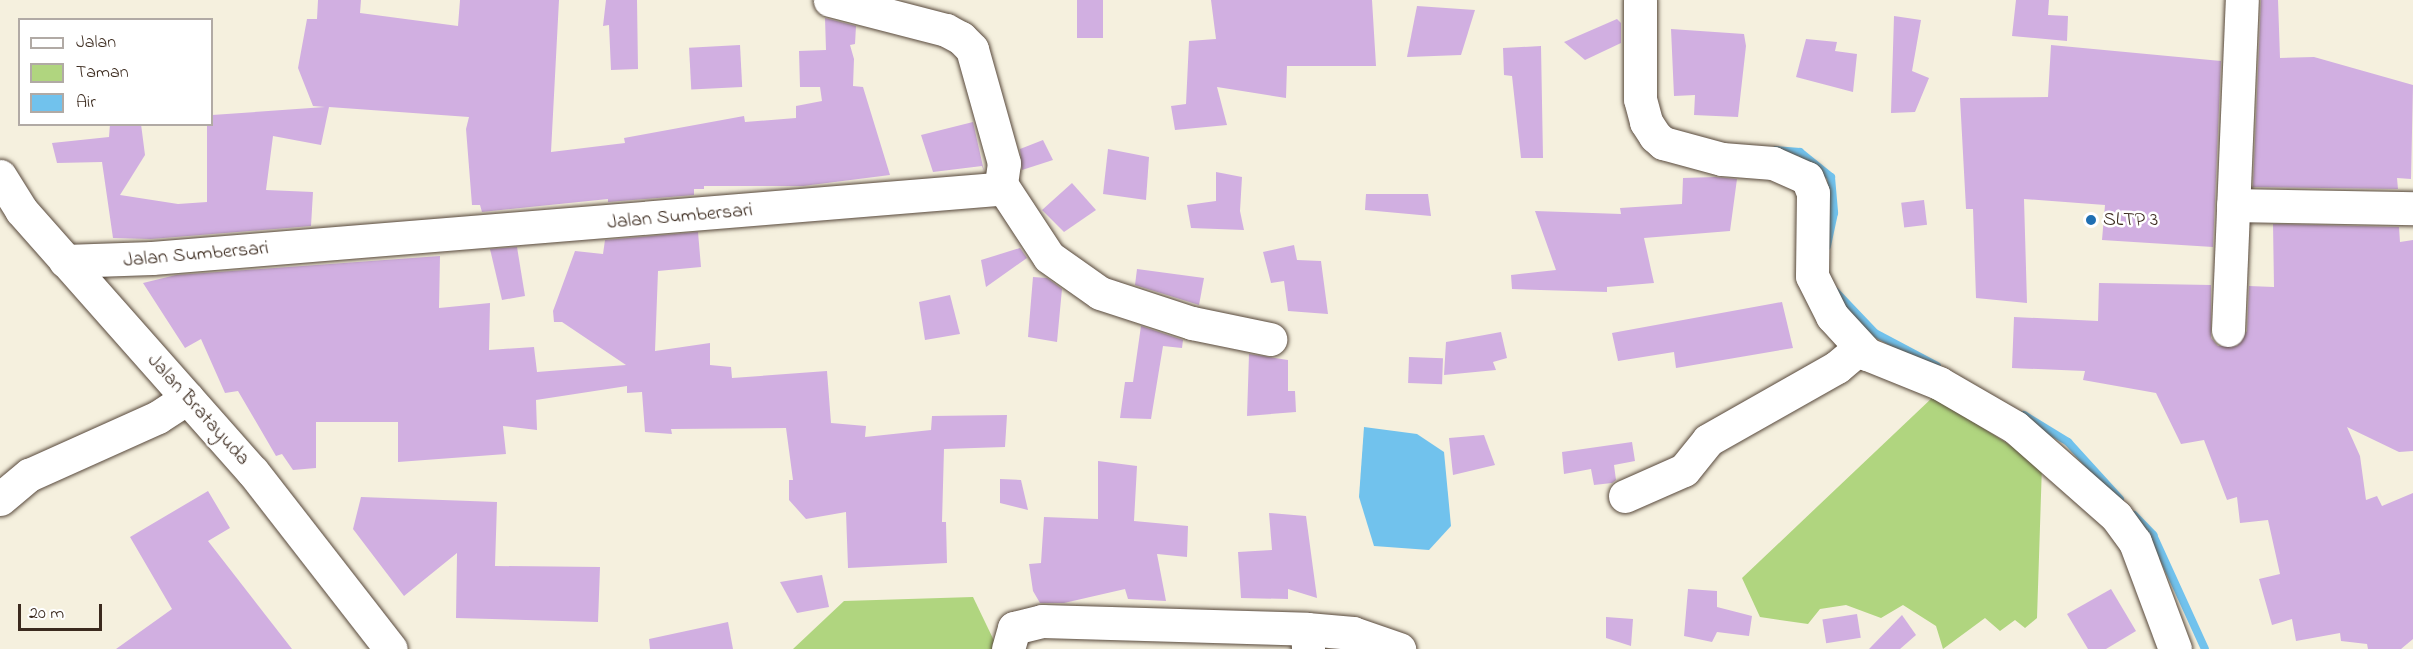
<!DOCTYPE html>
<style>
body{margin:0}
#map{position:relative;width:2413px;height:649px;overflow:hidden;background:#f5f0de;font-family:"Indie Flower",sans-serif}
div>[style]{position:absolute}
.green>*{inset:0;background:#b0d57f}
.water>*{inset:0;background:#71c2ed}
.stream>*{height:8px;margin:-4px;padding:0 4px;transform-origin:4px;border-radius:4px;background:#71c2ed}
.building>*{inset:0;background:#d1afe1;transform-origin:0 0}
.roads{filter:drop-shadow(0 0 2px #57483b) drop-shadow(0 0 2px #57483b)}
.minor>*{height:33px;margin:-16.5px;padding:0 16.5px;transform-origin:16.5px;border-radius:16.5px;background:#fff}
.dots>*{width:16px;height:16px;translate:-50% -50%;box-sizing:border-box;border:3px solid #fff;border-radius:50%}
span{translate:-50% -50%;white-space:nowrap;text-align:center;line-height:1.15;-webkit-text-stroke:5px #fff;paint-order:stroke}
.street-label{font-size:20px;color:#3b2a1e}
.poi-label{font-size:20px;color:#3b2a1e}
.left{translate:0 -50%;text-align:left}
.legend{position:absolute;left:18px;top:18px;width:195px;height:108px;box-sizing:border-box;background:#fff;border:2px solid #b1aaa5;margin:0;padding:8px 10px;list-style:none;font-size:18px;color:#3b2a1e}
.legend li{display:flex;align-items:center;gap:12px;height:30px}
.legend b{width:30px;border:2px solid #b1aaa5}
.scale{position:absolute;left:18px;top:604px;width:84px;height:27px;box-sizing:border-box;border:3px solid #3b2a1e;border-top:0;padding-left:8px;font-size:18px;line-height:21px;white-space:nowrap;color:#3b2a1e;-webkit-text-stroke:4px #fff;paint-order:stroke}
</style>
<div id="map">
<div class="green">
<div style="clip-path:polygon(1933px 397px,2042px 465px,2037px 618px,2025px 628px,2015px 620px,2000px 631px,1985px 618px,1943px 649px,1936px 626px,1903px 605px,1881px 618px,1846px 605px,1820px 609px,1808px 624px,1760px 617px,1742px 578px)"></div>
<div style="clip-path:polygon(973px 597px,998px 649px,793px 649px,844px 601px)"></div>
</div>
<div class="water">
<div style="clip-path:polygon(1364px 427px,1417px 434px,1444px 452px,1451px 526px,1429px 550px,1374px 546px,1359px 497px)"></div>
</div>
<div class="stream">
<div style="left:1776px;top:150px;width:24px;rotate:5deg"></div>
<div style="left:1800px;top:152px;width:40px;rotate:39deg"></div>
<div style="left:1831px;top:177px;width:36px;rotate:85deg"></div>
<div style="left:1834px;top:213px;width:34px;rotate:102deg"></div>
<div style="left:1835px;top:291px;width:58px;rotate:46.4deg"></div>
<div style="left:1875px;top:333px;width:70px;rotate:28deg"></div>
<div style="left:2024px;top:415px;width:52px;rotate:31.5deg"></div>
<div style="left:2068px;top:442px;width:77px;rotate:47.6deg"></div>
<div style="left:2134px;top:515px;width:28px;rotate:46deg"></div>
<div style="left:2153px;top:535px;width:125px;rotate:65.5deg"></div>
</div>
<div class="building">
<div style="clip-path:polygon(318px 0,361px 0,360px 13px,458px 26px,460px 0,559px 0,551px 152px,625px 143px,624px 138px,744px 116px,745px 122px,796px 118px,796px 106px,822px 101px,820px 87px,800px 87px,799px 51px,826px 50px,825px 18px,856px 26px,855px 44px,850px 45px,854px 59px,853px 86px,863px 87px,890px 175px,803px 186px,704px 186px,704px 189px,694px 189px,694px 195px,608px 202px,608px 199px,482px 212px,480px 205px,472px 205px,466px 129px,469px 117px,329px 107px,321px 145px,273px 136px,266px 190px,313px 192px,311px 226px,151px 239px,113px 238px,102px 162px,57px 163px,52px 143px,109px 137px,110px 124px,141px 124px,145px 155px,120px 195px,178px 204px,207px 202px,207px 124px,212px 124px,212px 115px,325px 107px,313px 106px,298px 68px,307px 19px,317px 19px)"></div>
<div style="clip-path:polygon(606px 0,637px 0,638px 69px,611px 70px,609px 25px,603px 26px)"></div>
<div style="left:1077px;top:0;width:26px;height:38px"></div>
<div style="clip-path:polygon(1211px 0,1372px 0,1376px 66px,1287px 66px,1286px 98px,1217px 87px,1227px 125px,1175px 130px,1171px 106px,1186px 104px,1189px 41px,1216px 39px)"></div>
<div style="clip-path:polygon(2016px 0,2049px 0,2048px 15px,2068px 16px,2067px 41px,2012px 36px)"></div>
<div style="clip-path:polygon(2261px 0,2278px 0,2280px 58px,2314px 57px,2413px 85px,2411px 179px,2397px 178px,2398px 189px,2253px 187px)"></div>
<div style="clip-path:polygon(1417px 6px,1475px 10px,1461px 55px,1407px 57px)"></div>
<div style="clip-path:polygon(1894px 16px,1921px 20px,1912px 71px,1929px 78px,1915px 112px,1891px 113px)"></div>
<div style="clip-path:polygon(1617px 19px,1621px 23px,1621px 43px,1585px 60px,1564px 42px)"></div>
<div style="clip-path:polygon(1671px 29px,1744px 34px,1746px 46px,1738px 117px,1694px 115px,1695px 95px,1674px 96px)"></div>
<div style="clip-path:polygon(1806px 39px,1837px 42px,1835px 51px,1857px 54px,1853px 92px,1796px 77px)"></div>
<div style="left:740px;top:45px;width:42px;height:51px;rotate:87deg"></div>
<div style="clip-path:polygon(2051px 45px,2221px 61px,2213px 247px,2102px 240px,2105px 205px,2024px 199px,2027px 303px,1976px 298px,1973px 209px,1966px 209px,1960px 98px,2048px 97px)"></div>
<div style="clip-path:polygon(1541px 46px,1543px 158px,1521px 158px,1512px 76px,1504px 75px,1503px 48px)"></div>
<div style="clip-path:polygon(973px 122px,984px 171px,982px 166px,933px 172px,921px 135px)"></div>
<div style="clip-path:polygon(1043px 140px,1053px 160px,1022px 170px,1020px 149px)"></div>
<div style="clip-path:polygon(1108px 149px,1149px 157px,1146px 200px,1103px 194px)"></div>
<div style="clip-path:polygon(1216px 172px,1242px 177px,1240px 211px,1244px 230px,1191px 228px,1187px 205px,1216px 201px)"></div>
<div style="clip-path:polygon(1715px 177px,1737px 179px,1730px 231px,1644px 238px,1654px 283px,1607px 287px,1607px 292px,1512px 289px,1511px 275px,1556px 270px,1535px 211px,1621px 214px,1620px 208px,1682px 204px,1683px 178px)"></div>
<div style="clip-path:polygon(1072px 183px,1096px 210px,1064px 232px,1042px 210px)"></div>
<div style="clip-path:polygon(1366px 194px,1428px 194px,1431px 216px,1365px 210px)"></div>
<div style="left:1924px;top:200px;width:25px;height:23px;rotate:83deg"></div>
<div style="clip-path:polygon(2273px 224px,2399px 227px,2400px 242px,2413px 240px,2413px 451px,2399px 452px,2347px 427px,2360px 456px,2366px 500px,2377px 496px,2382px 506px,2413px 493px,2413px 639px,2401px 649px,2368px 649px,2367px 644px,2341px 641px,2340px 633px,2296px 641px,2292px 619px,2272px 625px,2259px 579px,2280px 574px,2268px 520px,2240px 523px,2237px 497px,2227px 500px,2204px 440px,2181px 444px,2156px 393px,2083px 380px,2085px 371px,2012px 368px,2014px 317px,2098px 321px,2099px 283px,2211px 285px,2211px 338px,2218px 346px,2237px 346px,2247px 331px,2249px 286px,2274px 287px)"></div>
<div style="clip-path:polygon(698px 232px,701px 267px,658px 271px,655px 351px,710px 343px,710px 365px,731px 367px,732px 378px,827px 371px,831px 423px,866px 426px,865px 437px,931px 430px,932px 416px,1007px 415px,1005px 447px,944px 449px,942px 522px,946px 522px,947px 563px,848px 568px,846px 512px,806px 519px,789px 500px,789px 480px,793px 480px,786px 428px,671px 429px,672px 434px,645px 432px,642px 392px,627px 393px,627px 386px,536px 400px,537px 430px,503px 426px,506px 454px,398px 462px,398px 422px,316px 422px,316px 468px,293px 470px,282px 454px,276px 456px,238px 391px,225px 393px,201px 339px,185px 348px,143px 283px,176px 275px,440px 256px,439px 308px,490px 303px,489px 350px,534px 347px,537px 372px,626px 365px,562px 322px,554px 322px,553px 311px,575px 251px,603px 254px,605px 240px)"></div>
<div style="clip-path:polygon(1294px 245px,1297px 260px,1321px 261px,1328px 314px,1288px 311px,1284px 281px,1271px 283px,1263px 252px)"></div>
<div style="clip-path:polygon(517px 247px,525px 296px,502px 300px,490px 249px)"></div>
<div style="clip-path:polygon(1020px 248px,1027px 258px,986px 287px,981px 260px)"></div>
<div style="clip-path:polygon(1137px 269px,1204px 278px,1199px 305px,1135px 285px)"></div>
<div style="clip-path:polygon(1033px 277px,1047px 278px,1062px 289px,1057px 342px,1028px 337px)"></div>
<div style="clip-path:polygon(950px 295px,960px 334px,925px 340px,919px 302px)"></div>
<div style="clip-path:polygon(1782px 302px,1793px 348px,1676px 368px,1674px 352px,1618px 361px,1612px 333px)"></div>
<div style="clip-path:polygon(1141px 326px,1183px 340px,1182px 348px,1163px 346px,1151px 419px,1120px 418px,1125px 382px,1133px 382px)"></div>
<div style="clip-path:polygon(1501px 332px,1507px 358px,1493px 362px,1496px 370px,1444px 375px,1446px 342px)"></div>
<div style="clip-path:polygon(1249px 354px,1288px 360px,1288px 391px,1295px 391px,1296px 412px,1247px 416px)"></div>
<div style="left:1409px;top:357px;width:34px;height:26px;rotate:2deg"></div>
<div style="clip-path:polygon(1484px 435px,1495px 465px,1453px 475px,1449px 438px)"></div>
<div style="clip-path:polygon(1632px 442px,1635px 461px,1614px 465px,1616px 480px,1612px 483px,1594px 485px,1591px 469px,1564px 474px,1562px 452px)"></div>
<div style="clip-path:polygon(1098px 461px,1137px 466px,1134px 521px,1188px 526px,1187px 557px,1157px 554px,1166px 601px,1128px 599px,1125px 589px,1064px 603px,1040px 603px,1033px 591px,1029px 564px,1041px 563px,1044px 517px,1098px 519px)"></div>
<div style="clip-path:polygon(1000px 479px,1021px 480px,1028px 510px,1000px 503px)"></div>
<div style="clip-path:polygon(208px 491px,230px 528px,208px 541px,292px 649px,116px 649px,172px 609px,130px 537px)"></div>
<div style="clip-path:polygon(361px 497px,497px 502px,495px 566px,600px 567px,598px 622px,456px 618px,457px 553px,404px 596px,353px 529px)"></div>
<div style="clip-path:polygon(1269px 513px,1306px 516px,1317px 598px,1288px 589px,1288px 599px,1241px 598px,1238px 552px,1272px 550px)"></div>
<div style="clip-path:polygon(822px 575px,829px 607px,797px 613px,780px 582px)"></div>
<div style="clip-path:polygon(1688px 589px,1717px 591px,1717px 607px,1752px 616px,1749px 636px,1717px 632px,1712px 642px,1684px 636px)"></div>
<div style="clip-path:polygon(2111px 589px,2136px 631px,2106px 649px,2088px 649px,2067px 614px)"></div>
<div style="left:1857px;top:614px;width:24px;height:35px;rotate:81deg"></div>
<div style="clip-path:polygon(1902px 615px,1916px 635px,1900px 649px,1869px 649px)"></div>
<div style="clip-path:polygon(1606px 617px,1633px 619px,1631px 646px,1606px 638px)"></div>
<div style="clip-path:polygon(728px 622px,733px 649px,650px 649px,649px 639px)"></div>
</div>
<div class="roads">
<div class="minor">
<div style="left:1640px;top:0;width:99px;rotate:90deg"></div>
<div style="left:1640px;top:99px;width:24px;rotate:75deg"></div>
<div style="left:1646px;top:122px;width:17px;rotate:57deg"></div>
<div style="left:1655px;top:136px;width:11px;rotate:41deg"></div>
<div style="left:1663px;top:143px;width:61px;rotate:15.2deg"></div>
<div style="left:1722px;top:159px;width:51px;rotate:4.5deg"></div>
<div style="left:1773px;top:163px;width:37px;rotate:24deg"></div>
<div style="left:1807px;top:178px;width:16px;rotate:68deg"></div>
<div style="left:1813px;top:193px;width:83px;rotate:90.7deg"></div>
<div style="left:1812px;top:276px;width:45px;rotate:63.4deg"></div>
<div style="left:1832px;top:316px;width:52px;rotate:47.4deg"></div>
<div style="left:1867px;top:354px;width:78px;rotate:21.9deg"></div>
<div style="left:1939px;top:383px;width:88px;rotate:30.1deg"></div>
<div style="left:2015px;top:427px;width:135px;rotate:41.4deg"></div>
<div style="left:2116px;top:516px;width:32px;rotate:54deg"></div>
<div style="left:2135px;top:542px;width:114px;rotate:69.5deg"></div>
<div style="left:0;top:176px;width:40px;rotate:58deg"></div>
<div style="left:21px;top:210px;width:350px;rotate:48.5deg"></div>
<div style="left:253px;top:472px;width:224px;rotate:52.1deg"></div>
<div style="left:1001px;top:184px;width:87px;rotate:56.7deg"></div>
<div style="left:1049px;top:257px;width:62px;rotate:35.2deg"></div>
<div style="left:1100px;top:293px;width:97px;rotate:18.1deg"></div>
<div style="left:1192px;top:323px;width:80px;rotate:11.6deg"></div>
<div style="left:2233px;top:205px;width:180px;rotate:1deg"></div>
<div style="left:65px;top:261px;width:87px;rotate:-2deg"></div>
<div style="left:152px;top:258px;width:847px;rotate:-4.67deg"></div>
<div style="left:996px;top:189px;width:7px;rotate:-45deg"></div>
<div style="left:1001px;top:184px;width:21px;rotate:-82deg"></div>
<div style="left:1004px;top:163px;width:118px;rotate:-105.7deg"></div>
<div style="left:972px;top:49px;width:16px;rotate:-135deg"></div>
<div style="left:961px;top:38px;width:17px;rotate:-152deg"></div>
<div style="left:946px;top:30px;width:120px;rotate:-165.5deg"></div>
<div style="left:2228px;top:330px;width:330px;rotate:-87.6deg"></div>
<div style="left:1625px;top:496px;width:64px;rotate:-23.8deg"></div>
<div style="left:1684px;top:470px;width:38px;rotate:-51deg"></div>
<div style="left:1708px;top:440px;width:148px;rotate:-29.5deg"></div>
<div style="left:1837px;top:367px;width:30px;rotate:-40deg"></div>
<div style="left:0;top:499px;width:38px;rotate:-40deg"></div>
<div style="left:29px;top:475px;width:141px;rotate:-24.2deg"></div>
<div style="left:158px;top:417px;width:35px;rotate:-33deg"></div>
<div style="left:1307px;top:629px;width:46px;rotate:5deg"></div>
<div style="left:1353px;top:633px;width:49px;rotate:19.2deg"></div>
<div style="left:1008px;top:649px;width:22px;rotate:-74deg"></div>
<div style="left:1014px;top:628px;width:29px;rotate:-14deg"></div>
<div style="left:1042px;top:621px;width:265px;rotate:1.7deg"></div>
<div style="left:1307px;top:629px;width:20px;rotate:87deg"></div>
</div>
</div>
<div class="dots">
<div style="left:2091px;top:220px;background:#1f6fb2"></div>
</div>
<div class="street-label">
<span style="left:680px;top:217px;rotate:-5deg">Jalan Sumbersari</span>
<span style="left:196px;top:255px;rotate:-5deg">Jalan Sumbersari</span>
<span style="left:198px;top:410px;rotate:48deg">Jalan Bratayuda</span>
</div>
<div class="poi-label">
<span class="left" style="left:2103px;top:220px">SLTP 3</span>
</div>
<ul class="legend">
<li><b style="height:8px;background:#fff"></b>Jalan</li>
<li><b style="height:16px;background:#b0d57f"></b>Taman</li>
<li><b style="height:16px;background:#71c2ed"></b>Air</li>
</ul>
<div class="scale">20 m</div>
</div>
